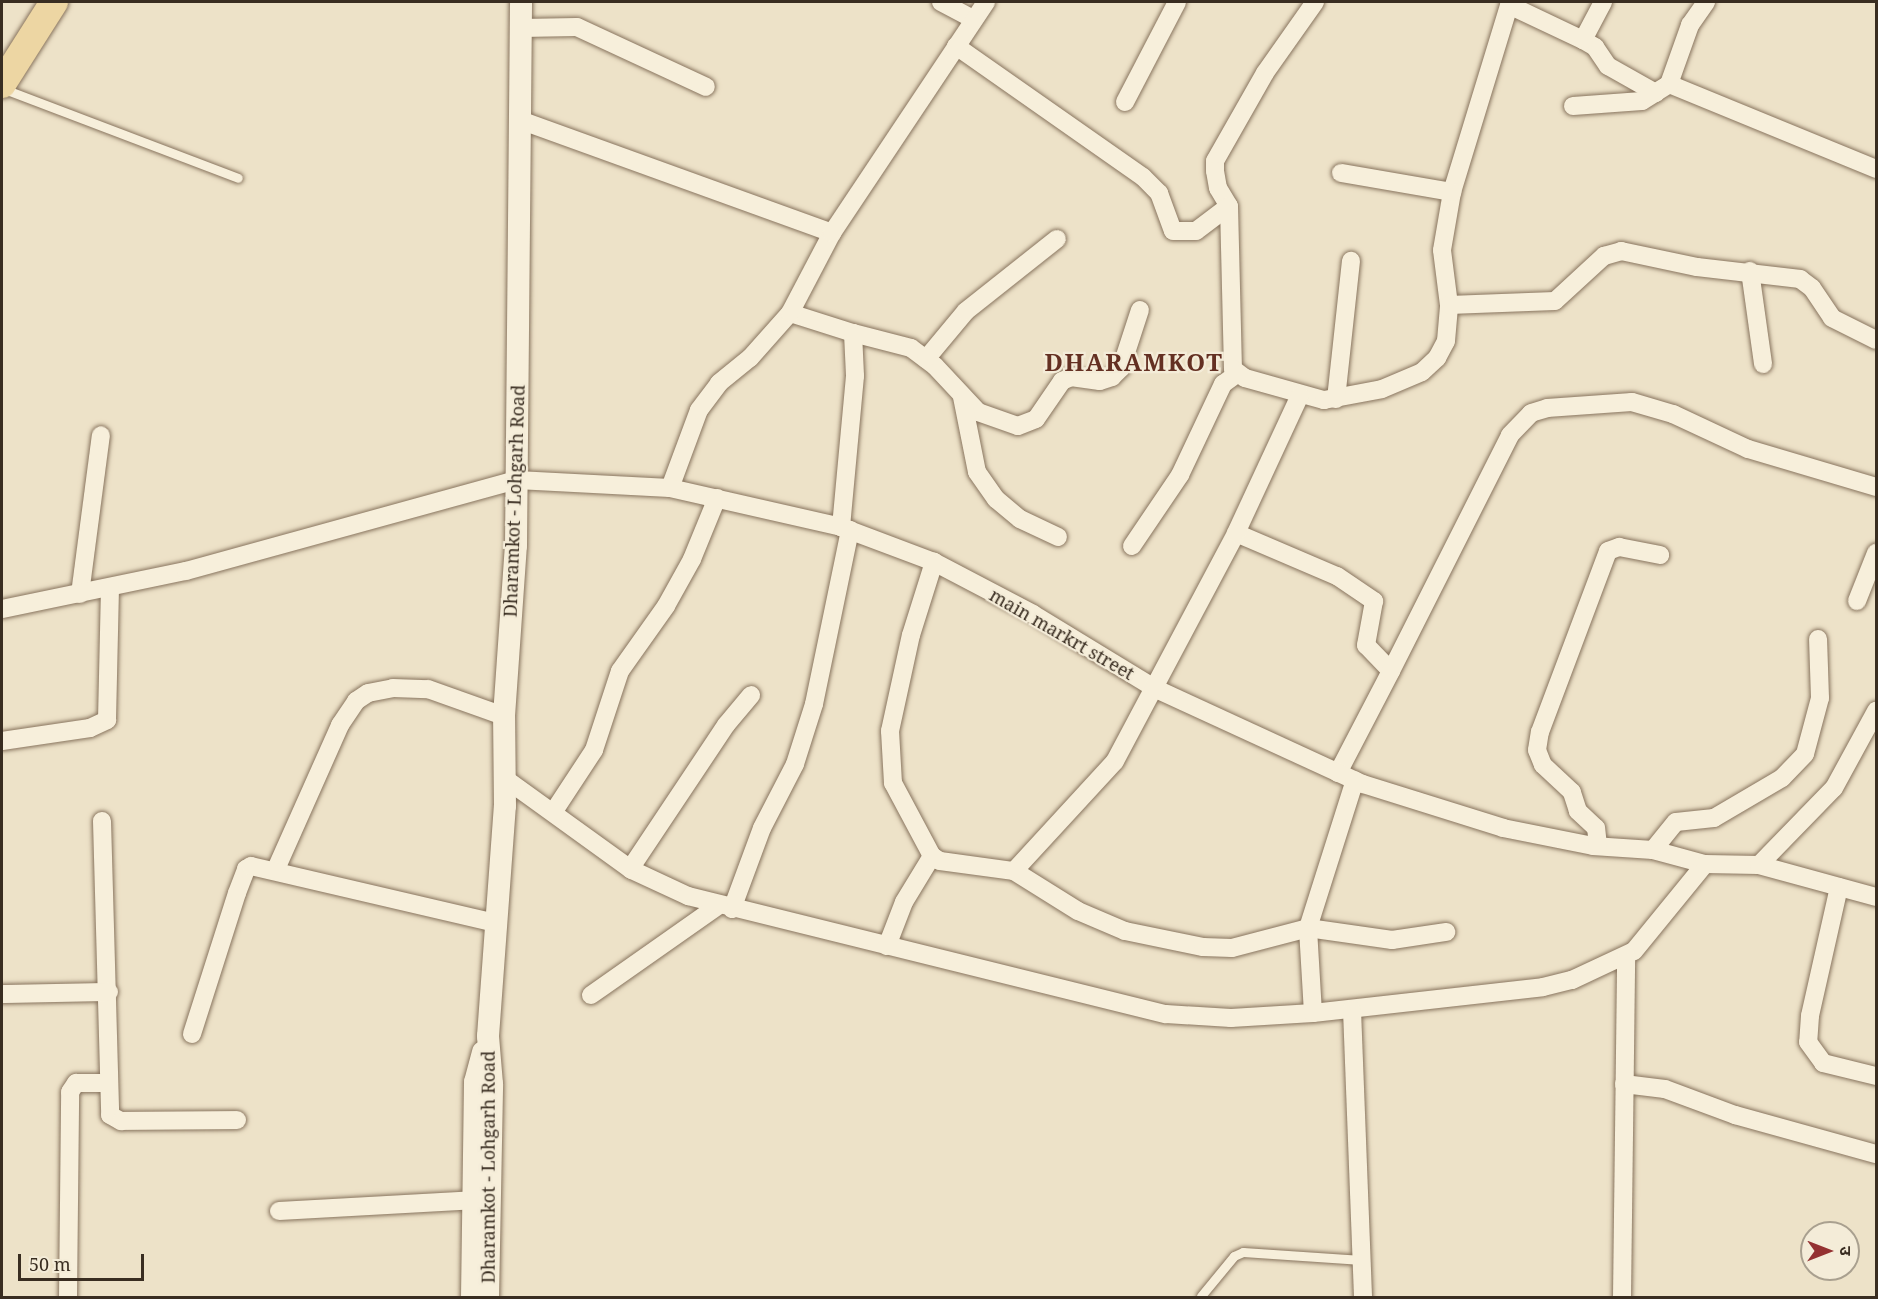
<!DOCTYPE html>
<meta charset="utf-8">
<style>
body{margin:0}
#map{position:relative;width:1878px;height:1299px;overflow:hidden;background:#ede2c8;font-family:"Noto Serif","Noto Sans Devanagari",serif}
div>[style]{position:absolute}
.roads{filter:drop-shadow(0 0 2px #88745e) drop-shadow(0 0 2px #88745e)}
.service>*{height:9px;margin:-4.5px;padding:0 4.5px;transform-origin:4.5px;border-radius:4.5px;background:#f7efdb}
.minor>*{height:18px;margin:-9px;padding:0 9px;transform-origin:9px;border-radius:9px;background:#f7efdb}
.tertiary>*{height:22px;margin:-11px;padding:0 11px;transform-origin:11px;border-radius:11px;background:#f7efdb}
.primary>*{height:28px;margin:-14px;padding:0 14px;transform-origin:14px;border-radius:14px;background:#edd6a3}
span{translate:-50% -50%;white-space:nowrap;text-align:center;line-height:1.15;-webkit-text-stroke:4.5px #f4ecd8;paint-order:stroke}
.street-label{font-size:18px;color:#392d21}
.district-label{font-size:24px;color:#643022;font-weight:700;letter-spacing:1.5px}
.frame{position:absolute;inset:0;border:3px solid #392d21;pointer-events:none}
.north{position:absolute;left:1800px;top:1221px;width:60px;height:60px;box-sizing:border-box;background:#f4ecd8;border:2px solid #a9a08f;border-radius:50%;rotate:90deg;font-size:16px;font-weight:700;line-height:24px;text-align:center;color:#392d21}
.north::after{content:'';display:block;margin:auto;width:21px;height:27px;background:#943131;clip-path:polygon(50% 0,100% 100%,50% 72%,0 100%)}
.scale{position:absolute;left:18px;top:1254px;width:126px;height:27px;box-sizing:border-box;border:3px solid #392d21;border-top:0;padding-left:8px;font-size:18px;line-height:21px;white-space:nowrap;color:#392d21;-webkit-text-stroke:4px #f4ecd8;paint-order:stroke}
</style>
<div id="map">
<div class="roads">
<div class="service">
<div style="left:4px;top:89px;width:250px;rotate:20.8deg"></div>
<div style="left:1201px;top:1296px;width:52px;rotate:-50.5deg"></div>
<div style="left:1234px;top:1256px;width:10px;rotate:-24deg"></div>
<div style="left:1243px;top:1252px;width:119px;rotate:3.8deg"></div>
</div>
<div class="minor">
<div style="left:941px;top:2px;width:36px;rotate:28deg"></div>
<div style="left:1315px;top:2px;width:87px;rotate:125.2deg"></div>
<div style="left:1265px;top:73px;width:101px;rotate:119.6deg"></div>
<div style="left:1215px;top:161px;width:10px;rotate:90deg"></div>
<div style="left:1215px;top:171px;width:17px;rotate:80deg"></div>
<div style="left:1218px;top:188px;width:21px;rotate:59deg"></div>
<div style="left:1229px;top:206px;width:163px;rotate:88.6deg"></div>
<div style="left:1233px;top:369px;width:15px;rotate:37deg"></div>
<div style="left:1245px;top:378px;width:82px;rotate:15.6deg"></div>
<div style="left:1324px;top:400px;width:59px;rotate:-10.7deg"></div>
<div style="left:1382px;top:389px;width:43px;rotate:-23deg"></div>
<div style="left:1422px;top:372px;width:21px;rotate:-43deg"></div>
<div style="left:1437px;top:358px;width:19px;rotate:-62deg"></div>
<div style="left:1446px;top:341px;width:36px;rotate:-85deg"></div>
<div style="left:1449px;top:305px;width:55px;rotate:-97.3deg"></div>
<div style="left:1442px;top:250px;width:59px;rotate:-80.2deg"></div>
<div style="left:1452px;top:192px;width:199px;rotate:-73deg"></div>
<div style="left:1509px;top:5px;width:82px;rotate:25.3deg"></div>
<div style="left:1583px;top:40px;width:14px;rotate:30deg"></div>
<div style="left:1595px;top:47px;width:23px;rotate:56deg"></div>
<div style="left:1608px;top:66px;width:55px;rotate:29.4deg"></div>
<div style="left:521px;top:28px;width:56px;rotate:-1deg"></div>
<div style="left:577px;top:27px;width:142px;rotate:24.9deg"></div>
<div style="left:1583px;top:40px;width:43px;rotate:-62.2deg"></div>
<div style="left:956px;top:46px;width:228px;rotate:35deg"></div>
<div style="left:1143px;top:177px;width:23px;rotate:45deg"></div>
<div style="left:1159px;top:193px;width:40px;rotate:69.8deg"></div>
<div style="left:1173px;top:231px;width:23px"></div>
<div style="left:1196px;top:231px;width:41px;rotate:-37.1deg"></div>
<div style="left:1669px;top:84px;width:224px;rotate:22.3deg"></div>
<div style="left:1125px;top:102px;width:113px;rotate:-62.5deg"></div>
<div style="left:1573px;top:106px;width:69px;rotate:-4.1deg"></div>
<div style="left:1642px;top:101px;width:32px;rotate:-32deg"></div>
<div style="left:1669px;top:84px;width:63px;rotate:-70.4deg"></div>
<div style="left:1690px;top:25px;width:28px;rotate:-55deg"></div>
<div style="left:520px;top:120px;width:332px;rotate:19.9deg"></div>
<div style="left:1341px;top:173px;width:113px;rotate:9.7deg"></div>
<div style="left:1750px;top:271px;width:94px;rotate:82deg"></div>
<div style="left:1449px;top:305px;width:106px;rotate:-2.2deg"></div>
<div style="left:1555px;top:301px;width:67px;rotate:-42.6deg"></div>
<div style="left:1604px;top:256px;width:18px;rotate:-16deg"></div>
<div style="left:1621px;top:251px;width:78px;rotate:11.9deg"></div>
<div style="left:1697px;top:267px;width:104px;rotate:6.6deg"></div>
<div style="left:1800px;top:279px;width:15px;rotate:37deg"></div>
<div style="left:1812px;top:288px;width:36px;rotate:56deg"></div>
<div style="left:1832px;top:318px;width:49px;rotate:26.6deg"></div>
<div style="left:790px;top:313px;width:66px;rotate:17.6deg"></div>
<div style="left:853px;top:333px;width:43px;rotate:87.3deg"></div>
<div style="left:855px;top:376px;width:152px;rotate:95.3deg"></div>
<div style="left:853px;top:333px;width:60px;rotate:14.5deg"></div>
<div style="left:911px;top:348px;width:30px;rotate:37deg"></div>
<div style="left:935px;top:366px;width:63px;rotate:46.9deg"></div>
<div style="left:978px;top:412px;width:42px;rotate:19.3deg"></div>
<div style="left:1018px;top:426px;width:19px;rotate:-21deg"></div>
<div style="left:1036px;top:419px;width:46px;rotate:-55.6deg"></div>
<div style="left:1062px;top:381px;width:10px;rotate:-24deg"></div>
<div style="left:1071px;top:377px;width:29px;rotate:8deg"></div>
<div style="left:1100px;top:381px;width:13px;rotate:-18deg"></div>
<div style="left:1112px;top:377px;width:13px;rotate:-45deg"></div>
<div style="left:1121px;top:368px;width:61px;rotate:-71.9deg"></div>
<div style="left:926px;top:359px;width:62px;rotate:-50.2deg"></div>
<div style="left:966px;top:311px;width:116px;rotate:-38.4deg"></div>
<div style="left:962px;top:397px;width:76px;rotate:78.7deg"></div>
<div style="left:977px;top:472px;width:33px;rotate:55deg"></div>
<div style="left:996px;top:499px;width:31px;rotate:40deg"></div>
<div style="left:1020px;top:519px;width:42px;rotate:25.3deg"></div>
<div style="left:1336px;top:399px;width:139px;rotate:-83.8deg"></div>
<div style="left:670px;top:488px;width:83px;rotate:-69.6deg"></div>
<div style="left:699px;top:410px;width:34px;rotate:-53deg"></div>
<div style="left:719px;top:383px;width:40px;rotate:-39deg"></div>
<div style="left:750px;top:358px;width:60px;rotate:-48.4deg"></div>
<div style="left:790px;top:313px;width:90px;rotate:-62.3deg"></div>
<div style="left:832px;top:233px;width:278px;rotate:-56.3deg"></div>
<div style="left:1236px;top:533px;width:110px;rotate:23.1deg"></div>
<div style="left:1337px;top:576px;width:45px;rotate:34deg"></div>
<div style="left:1374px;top:601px;width:45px;rotate:100.3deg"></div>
<div style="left:1366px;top:645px;width:36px;rotate:46deg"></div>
<div style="left:1391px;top:671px;width:115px;rotate:117.5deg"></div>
<div style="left:1132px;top:546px;width:86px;rotate:-55.9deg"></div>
<div style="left:1180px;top:475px;width:101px;rotate:-64.7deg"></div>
<div style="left:1223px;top:384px;width:17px;rotate:-36deg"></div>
<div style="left:80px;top:594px;width:160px;rotate:-82.5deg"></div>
<div style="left:1857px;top:601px;width:52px;rotate:-68.4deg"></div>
<div style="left:2px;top:609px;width:188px;rotate:-11.7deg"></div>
<div style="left:186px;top:571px;width:343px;rotate:-15.4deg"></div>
<div style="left:517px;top:480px;width:153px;rotate:3deg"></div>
<div style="left:670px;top:488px;width:175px;rotate:12.8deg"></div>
<div style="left:841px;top:527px;width:99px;rotate:20.6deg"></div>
<div style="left:934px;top:562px;width:112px;rotate:27.7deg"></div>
<div style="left:1033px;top:614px;width:142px;rotate:31.4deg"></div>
<div style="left:1154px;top:688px;width:230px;rotate:24.7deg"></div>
<div style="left:1363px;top:784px;width:147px;rotate:17.4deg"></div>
<div style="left:1503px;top:828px;width:92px;rotate:11.3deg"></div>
<div style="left:1593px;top:846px;width:60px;rotate:3.8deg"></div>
<div style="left:1653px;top:850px;width:54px;rotate:15.1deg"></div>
<div style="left:1391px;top:671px;width:264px;rotate:-63.2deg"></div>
<div style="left:1510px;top:435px;width:30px;rotate:-46deg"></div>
<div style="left:1531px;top:413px;width:17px;rotate:-17deg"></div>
<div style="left:1547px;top:408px;width:85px;rotate:-4deg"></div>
<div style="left:1632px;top:402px;width:43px;rotate:16.3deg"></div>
<div style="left:1673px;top:414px;width:83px;rotate:25deg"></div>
<div style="left:1748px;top:449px;width:134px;rotate:16.5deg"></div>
<div style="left:2px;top:741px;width:89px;rotate:-8.4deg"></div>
<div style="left:90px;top:728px;width:19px;rotate:-25deg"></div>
<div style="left:107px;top:720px;width:132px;rotate:-88.7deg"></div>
<div style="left:507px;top:780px;width:154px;rotate:35.8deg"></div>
<div style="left:632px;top:870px;width:62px;rotate:24.9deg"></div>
<div style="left:688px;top:896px;width:492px;rotate:13.9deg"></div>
<div style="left:1166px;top:1014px;width:65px;rotate:3.5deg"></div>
<div style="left:1231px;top:1018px;width:82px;rotate:-3.5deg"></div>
<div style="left:1313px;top:1013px;width:231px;rotate:-6.4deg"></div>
<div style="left:1543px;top:987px;width:30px;rotate:-14deg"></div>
<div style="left:1572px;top:980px;width:68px;rotate:-25.1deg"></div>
<div style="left:1634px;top:951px;width:112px;rotate:-50.8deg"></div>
<div style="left:1705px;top:864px;width:54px;rotate:1.1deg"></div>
<div style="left:1759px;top:865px;width:121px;rotate:15.3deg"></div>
<div style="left:554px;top:811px;width:73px;rotate:-56.7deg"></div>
<div style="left:594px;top:750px;width:83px;rotate:-71.8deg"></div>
<div style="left:620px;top:671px;width:80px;rotate:-54.7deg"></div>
<div style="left:666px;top:606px;width:54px;rotate:-61deg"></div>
<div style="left:692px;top:559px;width:66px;rotate:-67.7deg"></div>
<div style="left:102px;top:821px;width:294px;rotate:88.4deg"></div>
<div style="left:110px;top:1115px;width:13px;rotate:29deg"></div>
<div style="left:121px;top:1121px;width:116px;rotate:-0.5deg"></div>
<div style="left:1598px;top:846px;width:18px;rotate:-96deg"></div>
<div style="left:1596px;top:828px;width:25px;rotate:-137deg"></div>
<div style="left:1578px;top:811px;width:20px;rotate:-108deg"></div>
<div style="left:1572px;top:792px;width:40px;rotate:-137deg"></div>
<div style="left:1543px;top:765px;width:16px;rotate:-112deg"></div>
<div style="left:1537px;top:750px;width:18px;rotate:-81deg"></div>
<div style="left:1540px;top:732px;width:193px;rotate:-69.4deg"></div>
<div style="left:1608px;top:551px;width:12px;rotate:-20deg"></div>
<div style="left:1619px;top:547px;width:42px;rotate:11deg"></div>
<div style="left:1653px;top:850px;width:36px;rotate:-51deg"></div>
<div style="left:1676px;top:822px;width:38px;rotate:-6deg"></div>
<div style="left:1714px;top:818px;width:79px;rotate:-30.5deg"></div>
<div style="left:1782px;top:778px;width:33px;rotate:-46deg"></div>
<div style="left:1805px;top:754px;width:58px;rotate:-75deg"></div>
<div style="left:1820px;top:698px;width:59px;rotate:-91.9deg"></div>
<div style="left:932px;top:856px;width:83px;rotate:-118.1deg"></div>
<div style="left:893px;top:783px;width:52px;rotate:-93.3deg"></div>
<div style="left:890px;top:731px;width:98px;rotate:-77.7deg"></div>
<div style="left:911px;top:635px;width:77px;rotate:-72.5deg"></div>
<div style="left:1759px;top:865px;width:107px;rotate:-45.8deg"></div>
<div style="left:1834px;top:788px;width:88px;rotate:-61.4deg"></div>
<div style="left:276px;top:869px;width:158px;rotate:-66deg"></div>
<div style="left:340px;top:725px;width:29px;rotate:-56deg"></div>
<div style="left:356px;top:701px;width:14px;rotate:-34deg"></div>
<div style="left:368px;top:693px;width:25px;rotate:-11deg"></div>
<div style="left:393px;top:688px;width:35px;rotate:2deg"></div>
<div style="left:428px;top:689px;width:81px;rotate:19.6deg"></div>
<div style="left:630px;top:869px;width:173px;rotate:-56.3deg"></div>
<div style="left:726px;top:725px;width:39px;rotate:-50deg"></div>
<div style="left:1014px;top:871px;width:149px;rotate:-47.4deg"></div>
<div style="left:1115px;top:761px;width:258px;rotate:-62deg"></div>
<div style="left:1236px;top:533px;width:152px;rotate:-65.1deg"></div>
<div style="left:1839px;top:887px;width:132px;rotate:102.7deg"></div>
<div style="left:1810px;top:1016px;width:26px;rotate:94deg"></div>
<div style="left:1808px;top:1042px;width:26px;rotate:54deg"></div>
<div style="left:1823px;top:1063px;width:55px;rotate:13.8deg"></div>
<div style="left:732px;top:909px;width:86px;rotate:-69.7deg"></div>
<div style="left:762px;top:828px;width:72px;rotate:-62.7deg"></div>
<div style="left:795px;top:764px;width:63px;rotate:-72.4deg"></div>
<div style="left:814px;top:704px;width:178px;rotate:-78.3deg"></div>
<div style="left:887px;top:946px;width:47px;rotate:-68.9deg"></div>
<div style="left:904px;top:902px;width:54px;rotate:-58.7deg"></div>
<div style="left:932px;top:856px;width:9px;rotate:32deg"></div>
<div style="left:940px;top:861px;width:75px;rotate:7.7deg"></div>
<div style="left:1014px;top:871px;width:75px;rotate:32deg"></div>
<div style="left:1078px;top:911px;width:51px;rotate:23.1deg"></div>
<div style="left:1125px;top:931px;width:80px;rotate:11.6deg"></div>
<div style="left:1203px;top:947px;width:29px;rotate:2deg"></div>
<div style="left:1232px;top:948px;width:79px;rotate:-14.7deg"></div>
<div style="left:1308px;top:928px;width:85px;rotate:8.1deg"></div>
<div style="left:1392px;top:940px;width:55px;rotate:-8.4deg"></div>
<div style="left:2px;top:994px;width:107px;rotate:-1.1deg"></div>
<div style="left:591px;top:995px;width:156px;rotate:-35.1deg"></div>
<div style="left:1352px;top:1010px;width:288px;rotate:87.8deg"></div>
<div style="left:1313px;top:1013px;width:85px;rotate:-93.4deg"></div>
<div style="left:1308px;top:928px;width:155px;rotate:-72.4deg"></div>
<div style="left:192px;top:1034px;width:148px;rotate:-72.3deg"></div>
<div style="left:237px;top:893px;width:26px;rotate:-69deg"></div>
<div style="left:246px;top:869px;width:6px;rotate:-31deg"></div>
<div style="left:251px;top:866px;width:252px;rotate:13.1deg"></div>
<div style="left:1624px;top:1084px;width:41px;rotate:7deg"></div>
<div style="left:1665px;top:1089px;width:75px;rotate:20.4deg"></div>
<div style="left:1735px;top:1115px;width:146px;rotate:15.5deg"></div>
<div style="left:279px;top:1211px;width:194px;rotate:-3.2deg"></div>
<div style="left:68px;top:1298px;width:206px;rotate:-89.4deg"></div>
<div style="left:70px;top:1092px;width:11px;rotate:-56deg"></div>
<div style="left:76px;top:1083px;width:33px"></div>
<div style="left:1622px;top:1298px;width:342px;rotate:-89.3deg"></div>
</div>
<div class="tertiary">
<div style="left:472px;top:1298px;width:216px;rotate:-89.2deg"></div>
<div style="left:475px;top:1082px;width:31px;rotate:-75deg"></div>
<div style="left:488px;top:1298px;width:214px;rotate:-88.9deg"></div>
<div style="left:492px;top:1084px;width:48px;rotate:-94.8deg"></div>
<div style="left:488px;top:1036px;width:231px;rotate:-85.8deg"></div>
<div style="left:505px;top:806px;width:90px;rotate:-90.6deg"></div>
<div style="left:504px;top:716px;width:170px;rotate:-86deg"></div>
<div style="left:516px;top:546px;width:544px;rotate:-89.47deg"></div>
</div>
<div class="primary">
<div style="left:2px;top:84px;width:97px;rotate:-57.6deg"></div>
</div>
</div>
<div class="street-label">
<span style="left:514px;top:501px;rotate:-88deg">Dharamkot - Lohgarh Road</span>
<span style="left:1062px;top:634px;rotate:30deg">main markrt street</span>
<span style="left:488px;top:1167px;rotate:-90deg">Dharamkot - Lohgarh Road</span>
</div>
<div class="district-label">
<span style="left:1134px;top:362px">DHARAMKOT</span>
</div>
<div class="frame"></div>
<div class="north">उ</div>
<div class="scale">50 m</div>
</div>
